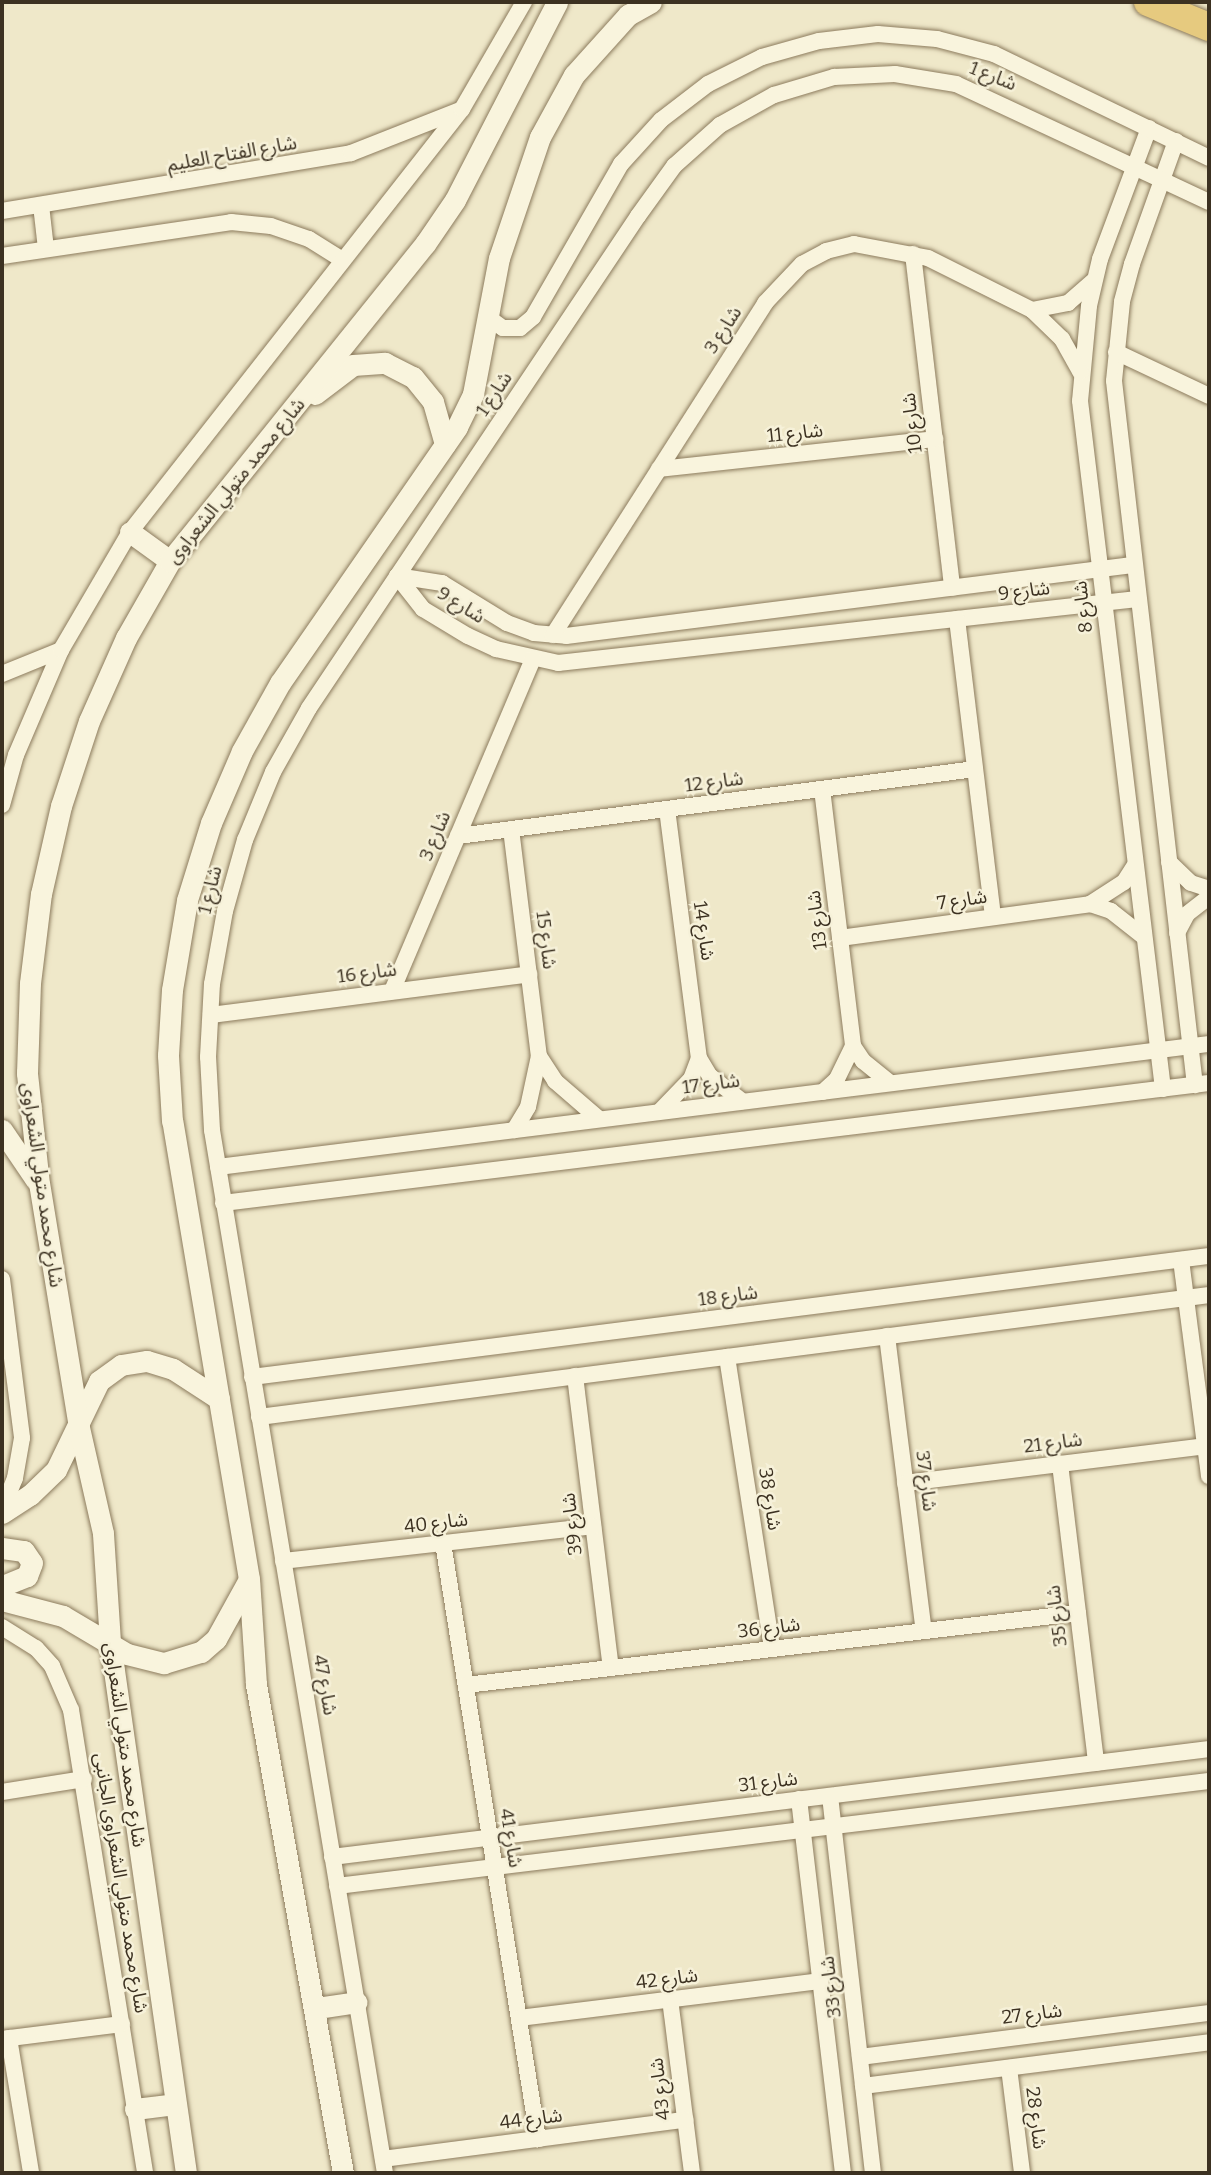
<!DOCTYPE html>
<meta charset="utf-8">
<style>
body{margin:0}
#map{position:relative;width:1211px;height:2175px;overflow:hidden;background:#efe8c9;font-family:Bitter,"Noto Sans Arabic",serif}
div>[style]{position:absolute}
.roads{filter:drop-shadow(0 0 2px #8c7b5d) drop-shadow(0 0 2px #8c7b5d)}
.minor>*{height:16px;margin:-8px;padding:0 8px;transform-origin:8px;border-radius:8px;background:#f9f4dd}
.tertiary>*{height:21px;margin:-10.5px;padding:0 10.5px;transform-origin:10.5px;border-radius:10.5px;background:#f9f4dd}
.trunk>*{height:28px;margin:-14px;padding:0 14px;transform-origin:14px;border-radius:14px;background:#e6ca7f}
span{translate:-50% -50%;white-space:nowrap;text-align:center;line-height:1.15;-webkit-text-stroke:5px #f6f1d9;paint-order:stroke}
.street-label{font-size:19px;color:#3c3121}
.frame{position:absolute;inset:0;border:4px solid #3c3121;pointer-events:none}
</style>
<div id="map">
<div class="roads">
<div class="minor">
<div style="left:1149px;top:128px;width:140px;rotate:110.5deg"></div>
<div style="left:1100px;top:259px;width:48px;rotate:103.2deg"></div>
<div style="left:1089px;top:306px;width:95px;rotate:95.4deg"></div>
<div style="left:1080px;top:401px;width:693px;rotate:83.12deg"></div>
<div style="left:1176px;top:141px;width:131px;rotate:109.7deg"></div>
<div style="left:1132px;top:264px;width:39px;rotate:105deg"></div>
<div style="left:1122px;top:302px;width:79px;rotate:95.8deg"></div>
<div style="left:1114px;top:381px;width:709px;rotate:83.44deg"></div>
<div style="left:41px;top:205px;width:44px;rotate:83.5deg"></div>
<div style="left:2px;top:211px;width:354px;rotate:-9.4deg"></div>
<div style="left:351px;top:153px;width:117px;rotate:-21.5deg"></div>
<div style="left:913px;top:254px;width:336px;rotate:83.3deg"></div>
<div style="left:2px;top:256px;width:232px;rotate:-8.4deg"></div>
<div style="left:231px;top:222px;width:40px;rotate:5.7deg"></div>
<div style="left:271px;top:226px;width:40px;rotate:18.9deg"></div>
<div style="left:309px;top:239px;width:40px;rotate:32deg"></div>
<div style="left:490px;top:309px;width:9px;rotate:96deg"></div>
<div style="left:489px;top:318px;width:17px;rotate:36deg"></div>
<div style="left:503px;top:328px;width:17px"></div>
<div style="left:520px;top:328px;width:17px;rotate:-40deg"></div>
<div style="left:533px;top:317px;width:177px;rotate:-60.1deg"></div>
<div style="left:621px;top:164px;width:59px;rotate:-47.7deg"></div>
<div style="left:661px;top:120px;width:59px;rotate:-37.5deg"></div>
<div style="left:708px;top:84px;width:60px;rotate:-26.6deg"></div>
<div style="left:762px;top:57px;width:59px;rotate:-15.7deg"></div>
<div style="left:819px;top:41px;width:59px;rotate:-6.8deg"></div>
<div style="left:878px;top:34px;width:59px;rotate:4.8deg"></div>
<div style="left:937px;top:39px;width:59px;rotate:14.7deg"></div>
<div style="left:994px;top:54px;width:239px;rotate:25.8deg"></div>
<div style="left:1032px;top:310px;width:37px;rotate:-11deg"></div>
<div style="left:1068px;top:303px;width:33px;rotate:-41deg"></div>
<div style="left:1116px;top:352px;width:103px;rotate:25.3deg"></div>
<div style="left:659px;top:469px;width:278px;rotate:-6.2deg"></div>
<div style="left:397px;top:576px;width:42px;rotate:51.8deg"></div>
<div style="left:423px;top:609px;width:52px;rotate:31deg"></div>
<div style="left:468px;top:636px;width:31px;rotate:25deg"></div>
<div style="left:496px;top:649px;width:64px;rotate:12.7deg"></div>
<div style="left:558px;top:663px;width:583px;rotate:-6.31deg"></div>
<div style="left:397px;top:576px;width:46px;rotate:8.8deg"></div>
<div style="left:442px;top:583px;width:76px;rotate:31.6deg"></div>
<div style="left:507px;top:623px;width:29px;rotate:20deg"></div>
<div style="left:534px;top:633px;width:32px;rotate:5deg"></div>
<div style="left:566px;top:636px;width:571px;rotate:-7.14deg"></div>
<div style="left:957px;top:619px;width:300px;rotate:83.1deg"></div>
<div style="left:553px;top:635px;width:394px;rotate:-57.4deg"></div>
<div style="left:765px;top:303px;width:54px;rotate:-46.5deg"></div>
<div style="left:802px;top:264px;width:27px;rotate:-28deg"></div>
<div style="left:826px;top:251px;width:29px;rotate:-14deg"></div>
<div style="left:854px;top:244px;width:75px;rotate:10.7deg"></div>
<div style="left:928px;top:258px;width:116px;rotate:26.6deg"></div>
<div style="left:1032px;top:310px;width:42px;rotate:44deg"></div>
<div style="left:1062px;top:339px;width:38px;rotate:61deg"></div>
<div style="left:2px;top:674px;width:64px;rotate:-22.1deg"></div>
<div style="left:822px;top:789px;width:259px;rotate:83.1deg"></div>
<div style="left:853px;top:1046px;width:37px;rotate:116deg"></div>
<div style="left:837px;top:1079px;width:19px;rotate:137deg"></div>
<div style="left:2px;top:805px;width:52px;rotate:-74.4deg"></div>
<div style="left:16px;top:755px;width:114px;rotate:-66.8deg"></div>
<div style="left:61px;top:650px;width:137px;rotate:-59.7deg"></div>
<div style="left:130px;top:532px;width:538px;rotate:-51.87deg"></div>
<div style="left:462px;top:109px;width:124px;rotate:-59.9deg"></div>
<div style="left:667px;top:809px;width:251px;rotate:82.7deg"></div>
<div style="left:699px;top:1058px;width:21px;rotate:59deg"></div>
<div style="left:710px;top:1076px;width:41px;rotate:38deg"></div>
<div style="left:511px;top:829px;width:229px;rotate:83deg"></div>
<div style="left:539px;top:1056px;width:52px;rotate:102.2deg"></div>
<div style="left:528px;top:1107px;width:27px;rotate:121deg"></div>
<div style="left:458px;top:836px;width:521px;rotate:-7.38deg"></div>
<div style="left:1169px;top:862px;width:30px;rotate:44deg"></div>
<div style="left:1191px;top:883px;width:19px;rotate:18deg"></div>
<div style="left:1090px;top:904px;width:22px;rotate:18deg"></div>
<div style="left:1111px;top:911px;width:42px;rotate:38.2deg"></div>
<div style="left:1177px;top:933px;width:21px;rotate:-62deg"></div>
<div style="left:1187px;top:914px;width:28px;rotate:-38deg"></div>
<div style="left:840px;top:938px;width:252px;rotate:-7.7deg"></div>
<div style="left:1090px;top:904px;width:40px;rotate:-32.9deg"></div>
<div style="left:1124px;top:882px;width:20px;rotate:-57deg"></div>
<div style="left:392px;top:991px;width:361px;rotate:-67deg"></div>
<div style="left:211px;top:1015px;width:321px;rotate:-7.3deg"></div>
<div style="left:853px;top:1046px;width:18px;rotate:56deg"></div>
<div style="left:863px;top:1061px;width:35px;rotate:39deg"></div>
<div style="left:539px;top:1056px;width:30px;rotate:57deg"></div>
<div style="left:555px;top:1081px;width:58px;rotate:40.8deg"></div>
<div style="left:660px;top:1111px;width:45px;rotate:-45.9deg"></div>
<div style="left:691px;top:1079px;width:22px;rotate:-69deg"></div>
<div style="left:218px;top:1167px;width:999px;rotate:-7.08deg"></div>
<div style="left:223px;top:1203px;width:993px;rotate:-6.94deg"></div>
<div style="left:1181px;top:1260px;width:218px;rotate:82.6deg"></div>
<div style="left:2px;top:1279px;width:160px;rotate:82.8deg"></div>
<div style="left:22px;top:1438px;width:41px;rotate:99.9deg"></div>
<div style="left:15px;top:1478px;width:35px;rotate:112deg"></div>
<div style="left:887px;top:1336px;width:297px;rotate:82.9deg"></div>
<div style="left:727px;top:1357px;width:295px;rotate:81.2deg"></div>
<div style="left:575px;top:1376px;width:294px;rotate:83deg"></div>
<div style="left:252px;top:1377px;width:965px;rotate:-7.21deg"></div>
<div style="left:259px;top:1417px;width:958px;rotate:-7.32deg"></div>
<div style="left:1060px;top:1464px;width:301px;rotate:83.1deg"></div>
<div style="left:905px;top:1483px;width:302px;rotate:-7deg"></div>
<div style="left:443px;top:1543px;width:604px;rotate:80.94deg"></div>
<div style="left:283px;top:1561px;width:312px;rotate:-6.4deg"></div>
<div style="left:2px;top:1627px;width:40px;rotate:32deg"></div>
<div style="left:36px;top:1648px;width:24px;rotate:48deg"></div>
<div style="left:52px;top:1666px;width:48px;rotate:66.6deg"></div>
<div style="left:71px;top:1710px;width:469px;rotate:80.9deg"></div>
<div style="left:466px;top:1685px;width:616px;rotate:-6.71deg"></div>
<div style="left:2px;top:1792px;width:83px;rotate:-9deg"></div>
<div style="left:830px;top:1796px;width:379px;rotate:83.5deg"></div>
<div style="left:799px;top:1799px;width:377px;rotate:83.3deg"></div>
<div style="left:332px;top:1857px;width:884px;rotate:-7.02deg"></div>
<div style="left:337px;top:1886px;width:878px;rotate:-6.87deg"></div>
<div style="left:670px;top:1999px;width:175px;rotate:82.8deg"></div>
<div style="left:519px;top:2018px;width:303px;rotate:-7deg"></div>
<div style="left:9px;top:2038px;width:137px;rotate:80.7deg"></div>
<div style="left:2px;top:2039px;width:121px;rotate:-7.1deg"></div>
<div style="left:860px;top:2057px;width:352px;rotate:-7.2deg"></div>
<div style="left:1009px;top:2068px;width:106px;rotate:82.9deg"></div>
<div style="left:863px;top:2086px;width:349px;rotate:-7.2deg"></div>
<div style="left:383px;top:2159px;width:305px;rotate:-7.4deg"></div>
<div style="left:385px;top:2173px;width:1057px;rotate:-99.42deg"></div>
<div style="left:212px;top:1130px;width:73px;rotate:-93.1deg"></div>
<div style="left:208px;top:1057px;width:73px;rotate:-86.9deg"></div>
<div style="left:212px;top:984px;width:74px;rotate:-79.9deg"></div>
<div style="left:225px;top:911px;width:74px;rotate:-74.3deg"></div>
<div style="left:245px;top:840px;width:74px;rotate:-67.6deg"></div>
<div style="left:273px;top:772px;width:73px;rotate:-60.6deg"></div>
<div style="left:309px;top:708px;width:592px;rotate:-56.23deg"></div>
<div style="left:638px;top:216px;width:62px;rotate:-54.2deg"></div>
<div style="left:674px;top:166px;width:62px;rotate:-41.7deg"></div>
<div style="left:720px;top:125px;width:62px;rotate:-29.1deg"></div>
<div style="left:774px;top:95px;width:63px;rotate:-16.7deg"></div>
<div style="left:834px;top:77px;width:61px;rotate:-2.8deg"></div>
<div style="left:895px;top:74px;width:62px;rotate:9.3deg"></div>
<div style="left:956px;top:84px;width:279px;rotate:25deg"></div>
</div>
<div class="tertiary">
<div style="left:315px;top:394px;width:48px;rotate:-37.3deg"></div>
<div style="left:353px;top:365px;width:32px;rotate:-4deg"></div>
<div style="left:385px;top:363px;width:31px;rotate:27deg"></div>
<div style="left:413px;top:377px;width:32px;rotate:51deg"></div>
<div style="left:433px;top:402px;width:44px;rotate:74.1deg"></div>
<div style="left:130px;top:532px;width:49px;rotate:35.9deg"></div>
<div style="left:2px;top:1130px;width:60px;rotate:55.8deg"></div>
<div style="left:2px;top:1513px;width:33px;rotate:-33deg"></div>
<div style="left:30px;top:1495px;width:36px;rotate:-44deg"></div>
<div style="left:56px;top:1470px;width:99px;rotate:-64.2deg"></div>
<div style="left:99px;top:1381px;width:27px;rotate:-36deg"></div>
<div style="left:121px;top:1365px;width:26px;rotate:-9deg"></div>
<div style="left:147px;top:1361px;width:27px;rotate:17deg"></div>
<div style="left:173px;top:1369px;width:55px;rotate:33.1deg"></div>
<div style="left:2px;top:1548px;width:22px;rotate:8deg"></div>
<div style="left:24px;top:1551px;width:14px;rotate:56deg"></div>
<div style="left:32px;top:1563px;width:14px;rotate:111deg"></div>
<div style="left:27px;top:1576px;width:27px;rotate:158deg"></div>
<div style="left:2px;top:1600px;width:63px;rotate:14.7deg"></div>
<div style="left:63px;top:1616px;width:74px;rotate:30.7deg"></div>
<div style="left:127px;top:1654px;width:38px;rotate:14deg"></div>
<div style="left:164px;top:1663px;width:39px;rotate:-17deg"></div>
<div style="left:201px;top:1652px;width:20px;rotate:-41deg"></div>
<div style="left:216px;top:1639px;width:66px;rotate:-61.1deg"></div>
<div style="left:317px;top:2008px;width:40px;rotate:-8.5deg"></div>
<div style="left:135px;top:2109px;width:40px;rotate:-7.1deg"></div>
<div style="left:186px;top:2173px;width:536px;rotate:-98.15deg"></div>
<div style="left:110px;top:1642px;width:109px;rotate:-93.7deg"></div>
<div style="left:103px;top:1533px;width:109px;rotate:-102.8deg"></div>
<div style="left:79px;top:1427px;width:246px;rotate:-99.3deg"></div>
<div style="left:39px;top:1184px;width:112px;rotate:-96.2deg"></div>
<div style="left:27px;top:1073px;width:90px;rotate:-88.1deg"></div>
<div style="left:30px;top:983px;width:90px;rotate:-83deg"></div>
<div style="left:41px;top:894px;width:90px;rotate:-77.2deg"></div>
<div style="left:61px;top:806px;width:89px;rotate:-71.8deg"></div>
<div style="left:89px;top:721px;width:91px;rotate:-66deg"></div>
<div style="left:126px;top:638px;width:89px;rotate:-60.3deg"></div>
<div style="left:170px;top:561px;width:407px;rotate:-51.2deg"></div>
<div style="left:425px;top:244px;width:53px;rotate:-55.7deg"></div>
<div style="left:455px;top:200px;width:223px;rotate:-62.7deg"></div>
<div style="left:343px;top:2173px;width:497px;rotate:-100.1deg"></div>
<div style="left:256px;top:1684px;width:105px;rotate:-93.8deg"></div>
<div style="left:249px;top:1579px;width:464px;rotate:-99.5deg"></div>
<div style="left:172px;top:1121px;width:66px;rotate:-93.5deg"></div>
<div style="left:168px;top:1055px;width:65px;rotate:-86.5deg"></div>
<div style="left:172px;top:990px;width:91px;rotate:-80.5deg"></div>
<div style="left:187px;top:900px;width:81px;rotate:-72.7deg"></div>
<div style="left:211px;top:823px;width:78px;rotate:-66.7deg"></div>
<div style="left:242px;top:751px;width:78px;rotate:-60.8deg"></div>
<div style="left:280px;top:683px;width:311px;rotate:-55.3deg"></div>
<div style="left:457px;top:427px;width:37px;rotate:-64deg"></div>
<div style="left:473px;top:394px;width:138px;rotate:-79.2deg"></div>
<div style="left:499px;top:258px;width:128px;rotate:-71.3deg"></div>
<div style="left:540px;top:137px;width:71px;rotate:-61.3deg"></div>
<div style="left:574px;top:75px;width:81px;rotate:-48deg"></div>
<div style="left:628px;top:15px;width:26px;rotate:-29deg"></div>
</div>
<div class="trunk">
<div style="left:1148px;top:2px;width:66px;rotate:22.3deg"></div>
</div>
</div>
<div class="street-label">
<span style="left:993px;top:76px;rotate:22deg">شارع 1</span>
<span style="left:232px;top:154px;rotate:-10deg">شارع الفتاح العليم</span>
<span style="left:723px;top:330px;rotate:-57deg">شارع 3</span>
<span style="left:494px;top:394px;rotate:-56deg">شارع 1</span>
<span style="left:912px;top:423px;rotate:-97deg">شارع 10</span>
<span style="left:795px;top:433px;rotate:-6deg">شارع 11</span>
<span style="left:236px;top:481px;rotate:-51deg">شارع محمد متولي الشعراوى</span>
<span style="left:1024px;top:591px;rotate:-7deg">شارع 9</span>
<span style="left:461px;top:605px;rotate:32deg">شارع 9</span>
<span style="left:1083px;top:607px;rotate:-97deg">شارع 8</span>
<span style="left:714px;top:782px;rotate:-7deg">شارع 12</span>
<span style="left:435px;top:836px;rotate:-67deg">شارع 3</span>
<span style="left:210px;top:890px;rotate:-76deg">شارع 1</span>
<span style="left:962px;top:900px;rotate:-8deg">شارع 7</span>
<span style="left:817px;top:920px;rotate:-97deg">شارع 13</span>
<span style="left:704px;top:931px;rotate:82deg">شارع 14</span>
<span style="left:546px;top:940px;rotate:83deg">شارع 15</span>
<span style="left:367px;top:973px;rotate:-7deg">شارع 16</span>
<span style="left:711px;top:1084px;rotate:-7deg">شارع 17</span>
<span style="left:42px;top:1185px;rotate:82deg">شارع محمد متولي الشعراوى</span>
<span style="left:728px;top:1296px;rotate:-7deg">شارع 18</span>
<span style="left:1053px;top:1443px;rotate:-7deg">شارع 21</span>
<span style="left:926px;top:1481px;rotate:83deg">شارع 37</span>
<span style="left:770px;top:1499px;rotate:81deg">شارع 38</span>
<span style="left:436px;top:1523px;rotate:-7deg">شارع 40</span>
<span style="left:572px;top:1524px;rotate:-97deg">شارع 39</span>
<span style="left:1057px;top:1616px;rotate:-97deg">شارع 35</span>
<span style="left:769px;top:1628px;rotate:-7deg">شارع 36</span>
<span style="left:325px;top:1685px;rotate:80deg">شارع 47</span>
<span style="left:125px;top:1745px;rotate:82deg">شارع محمد متولي الشعراوى</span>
<span style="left:768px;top:1782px;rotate:-7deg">شارع 31</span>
<span style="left:511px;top:1838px;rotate:81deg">شارع 41</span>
<span style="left:121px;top:1883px;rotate:81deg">شارع محمد متولي الشعراوى الجانبى</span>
<span style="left:667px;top:1979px;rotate:-7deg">شارع 42</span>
<span style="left:831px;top:1987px;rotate:-97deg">شارع 33</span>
<span style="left:1032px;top:2014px;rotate:-7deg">شارع 27</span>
<span style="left:660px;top:2089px;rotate:-97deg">شارع 43</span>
<span style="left:1036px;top:2118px;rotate:83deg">شارع 28</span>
<span style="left:531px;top:2119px;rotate:-7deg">شارع 44</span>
</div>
<div class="frame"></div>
</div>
